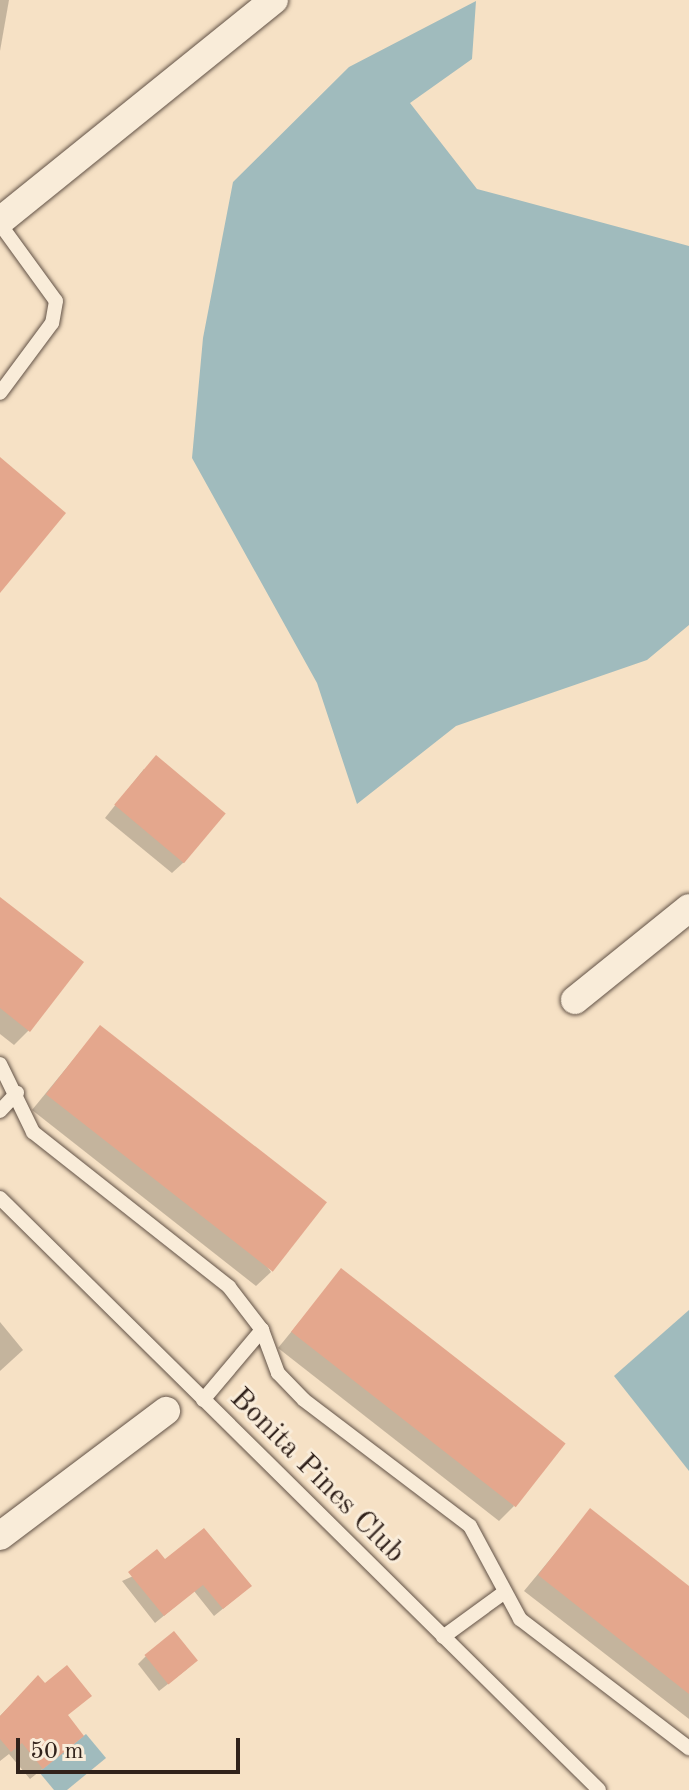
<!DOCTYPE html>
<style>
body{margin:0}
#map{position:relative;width:689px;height:1790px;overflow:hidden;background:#f6e1c5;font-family:"Old Standard TT",serif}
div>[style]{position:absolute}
.water>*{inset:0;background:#a0bbbd}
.shadow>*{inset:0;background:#0003}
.building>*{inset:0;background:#e4a78d;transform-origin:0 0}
.roads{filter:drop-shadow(0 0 2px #625246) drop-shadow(0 0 2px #625246)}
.lane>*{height:14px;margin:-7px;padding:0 7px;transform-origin:7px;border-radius:7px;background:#f9ecd9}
.street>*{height:28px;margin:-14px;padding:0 14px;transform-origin:14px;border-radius:14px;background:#f9ecd9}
span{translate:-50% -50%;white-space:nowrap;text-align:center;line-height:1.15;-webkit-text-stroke:6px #f9ecd9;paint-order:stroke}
.street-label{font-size:30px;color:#31221b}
.scale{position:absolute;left:16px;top:1738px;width:224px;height:36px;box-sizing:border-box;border:4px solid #31221b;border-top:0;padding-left:10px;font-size:24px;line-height:28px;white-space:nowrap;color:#31221b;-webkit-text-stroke:6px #f9ecd9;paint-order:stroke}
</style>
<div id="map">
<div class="water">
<div style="clip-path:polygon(476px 1px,472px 59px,410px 103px,477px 189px,689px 246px,689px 625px,647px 660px,456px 726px,357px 804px,317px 683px,192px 458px,203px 338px,233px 182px,349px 67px)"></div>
<div style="clip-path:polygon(689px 1310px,689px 1471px,614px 1376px)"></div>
<div style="clip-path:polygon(86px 1734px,106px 1758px,67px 1790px,54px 1790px,39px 1772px)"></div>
</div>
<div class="shadow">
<div style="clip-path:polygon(0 0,9px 0,0 51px)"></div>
<div style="clip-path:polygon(144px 769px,184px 862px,172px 873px,105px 818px)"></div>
<div style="clip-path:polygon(0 900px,29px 1030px,14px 1045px,0 1034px)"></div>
<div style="clip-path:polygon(100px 1027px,271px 1272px,256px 1286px,32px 1110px)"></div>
<div style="clip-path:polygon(341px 1271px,514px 1506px,499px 1521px,278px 1348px)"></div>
<div style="clip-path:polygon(0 1322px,23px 1350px,0 1371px)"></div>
<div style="clip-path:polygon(590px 1511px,689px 1588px,689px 1719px,524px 1591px)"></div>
<div style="clip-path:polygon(165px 1562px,241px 1594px,214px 1616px,194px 1591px,155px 1623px,122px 1581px)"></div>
<div style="clip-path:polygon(146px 1656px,187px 1669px,159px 1691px,138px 1664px)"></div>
<div style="clip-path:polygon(38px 1678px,70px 1747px,30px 1779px,9px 1754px,0 1761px,0 1716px)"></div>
</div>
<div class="building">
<div style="clip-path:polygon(0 457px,66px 513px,0 593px)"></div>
<div style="left:156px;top:755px;width:91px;height:65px;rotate:40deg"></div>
<div style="clip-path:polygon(0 897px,84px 962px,30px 1032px,0 1008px)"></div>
<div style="left:100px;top:1025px;width:288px;height:88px;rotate:38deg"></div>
<div style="left:341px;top:1268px;width:285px;height:81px;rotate:38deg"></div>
<div style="clip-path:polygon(590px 1508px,689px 1586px,689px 1694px,538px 1575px)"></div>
<div style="clip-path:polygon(204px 1528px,252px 1586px,223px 1609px,203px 1585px,164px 1616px,128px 1572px,157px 1549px,165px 1559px)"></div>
<div style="left:174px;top:1631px;width:38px;height:38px;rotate:51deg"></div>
<div style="clip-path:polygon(67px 1665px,92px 1696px,68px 1715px,84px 1736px,43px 1769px,22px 1743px,11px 1752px,0 1739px,0 1716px,38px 1675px,45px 1683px)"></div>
</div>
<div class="roads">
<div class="lane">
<div style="left:0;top:224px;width:95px;rotate:54deg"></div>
<div style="left:56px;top:301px;width:22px;rotate:100deg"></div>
<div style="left:52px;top:323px;width:87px;rotate:126.6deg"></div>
<div style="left:0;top:1064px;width:76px;rotate:64.1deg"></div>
<div style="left:33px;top:1132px;width:250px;rotate:38.3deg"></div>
<div style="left:229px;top:1287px;width:54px;rotate:52.5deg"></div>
<div style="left:262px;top:1330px;width:46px;rotate:69.6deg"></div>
<div style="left:278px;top:1373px;width:37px;rotate:46deg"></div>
<div style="left:304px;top:1400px;width:208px;rotate:37.2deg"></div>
<div style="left:470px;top:1526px;width:106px;rotate:61.7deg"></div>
<div style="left:520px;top:1619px;width:213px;rotate:37.4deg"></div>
<div style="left:0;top:1111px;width:25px;rotate:-47deg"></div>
<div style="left:0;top:1198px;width:842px;rotate:44.66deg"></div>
<div style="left:203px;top:1400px;width:92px;rotate:-49.9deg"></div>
<div style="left:443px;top:1637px;width:73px;rotate:-36.1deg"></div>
</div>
<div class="street">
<div style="left:0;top:221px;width:352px;rotate:-38.9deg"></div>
<div style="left:575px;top:1000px;width:146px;rotate:-38.9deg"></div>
<div style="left:0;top:1536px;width:208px;rotate:-37deg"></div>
</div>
</div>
<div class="street-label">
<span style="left:317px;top:1476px;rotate:45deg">Bonita Pines Club</span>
</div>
<div class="scale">50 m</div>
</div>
